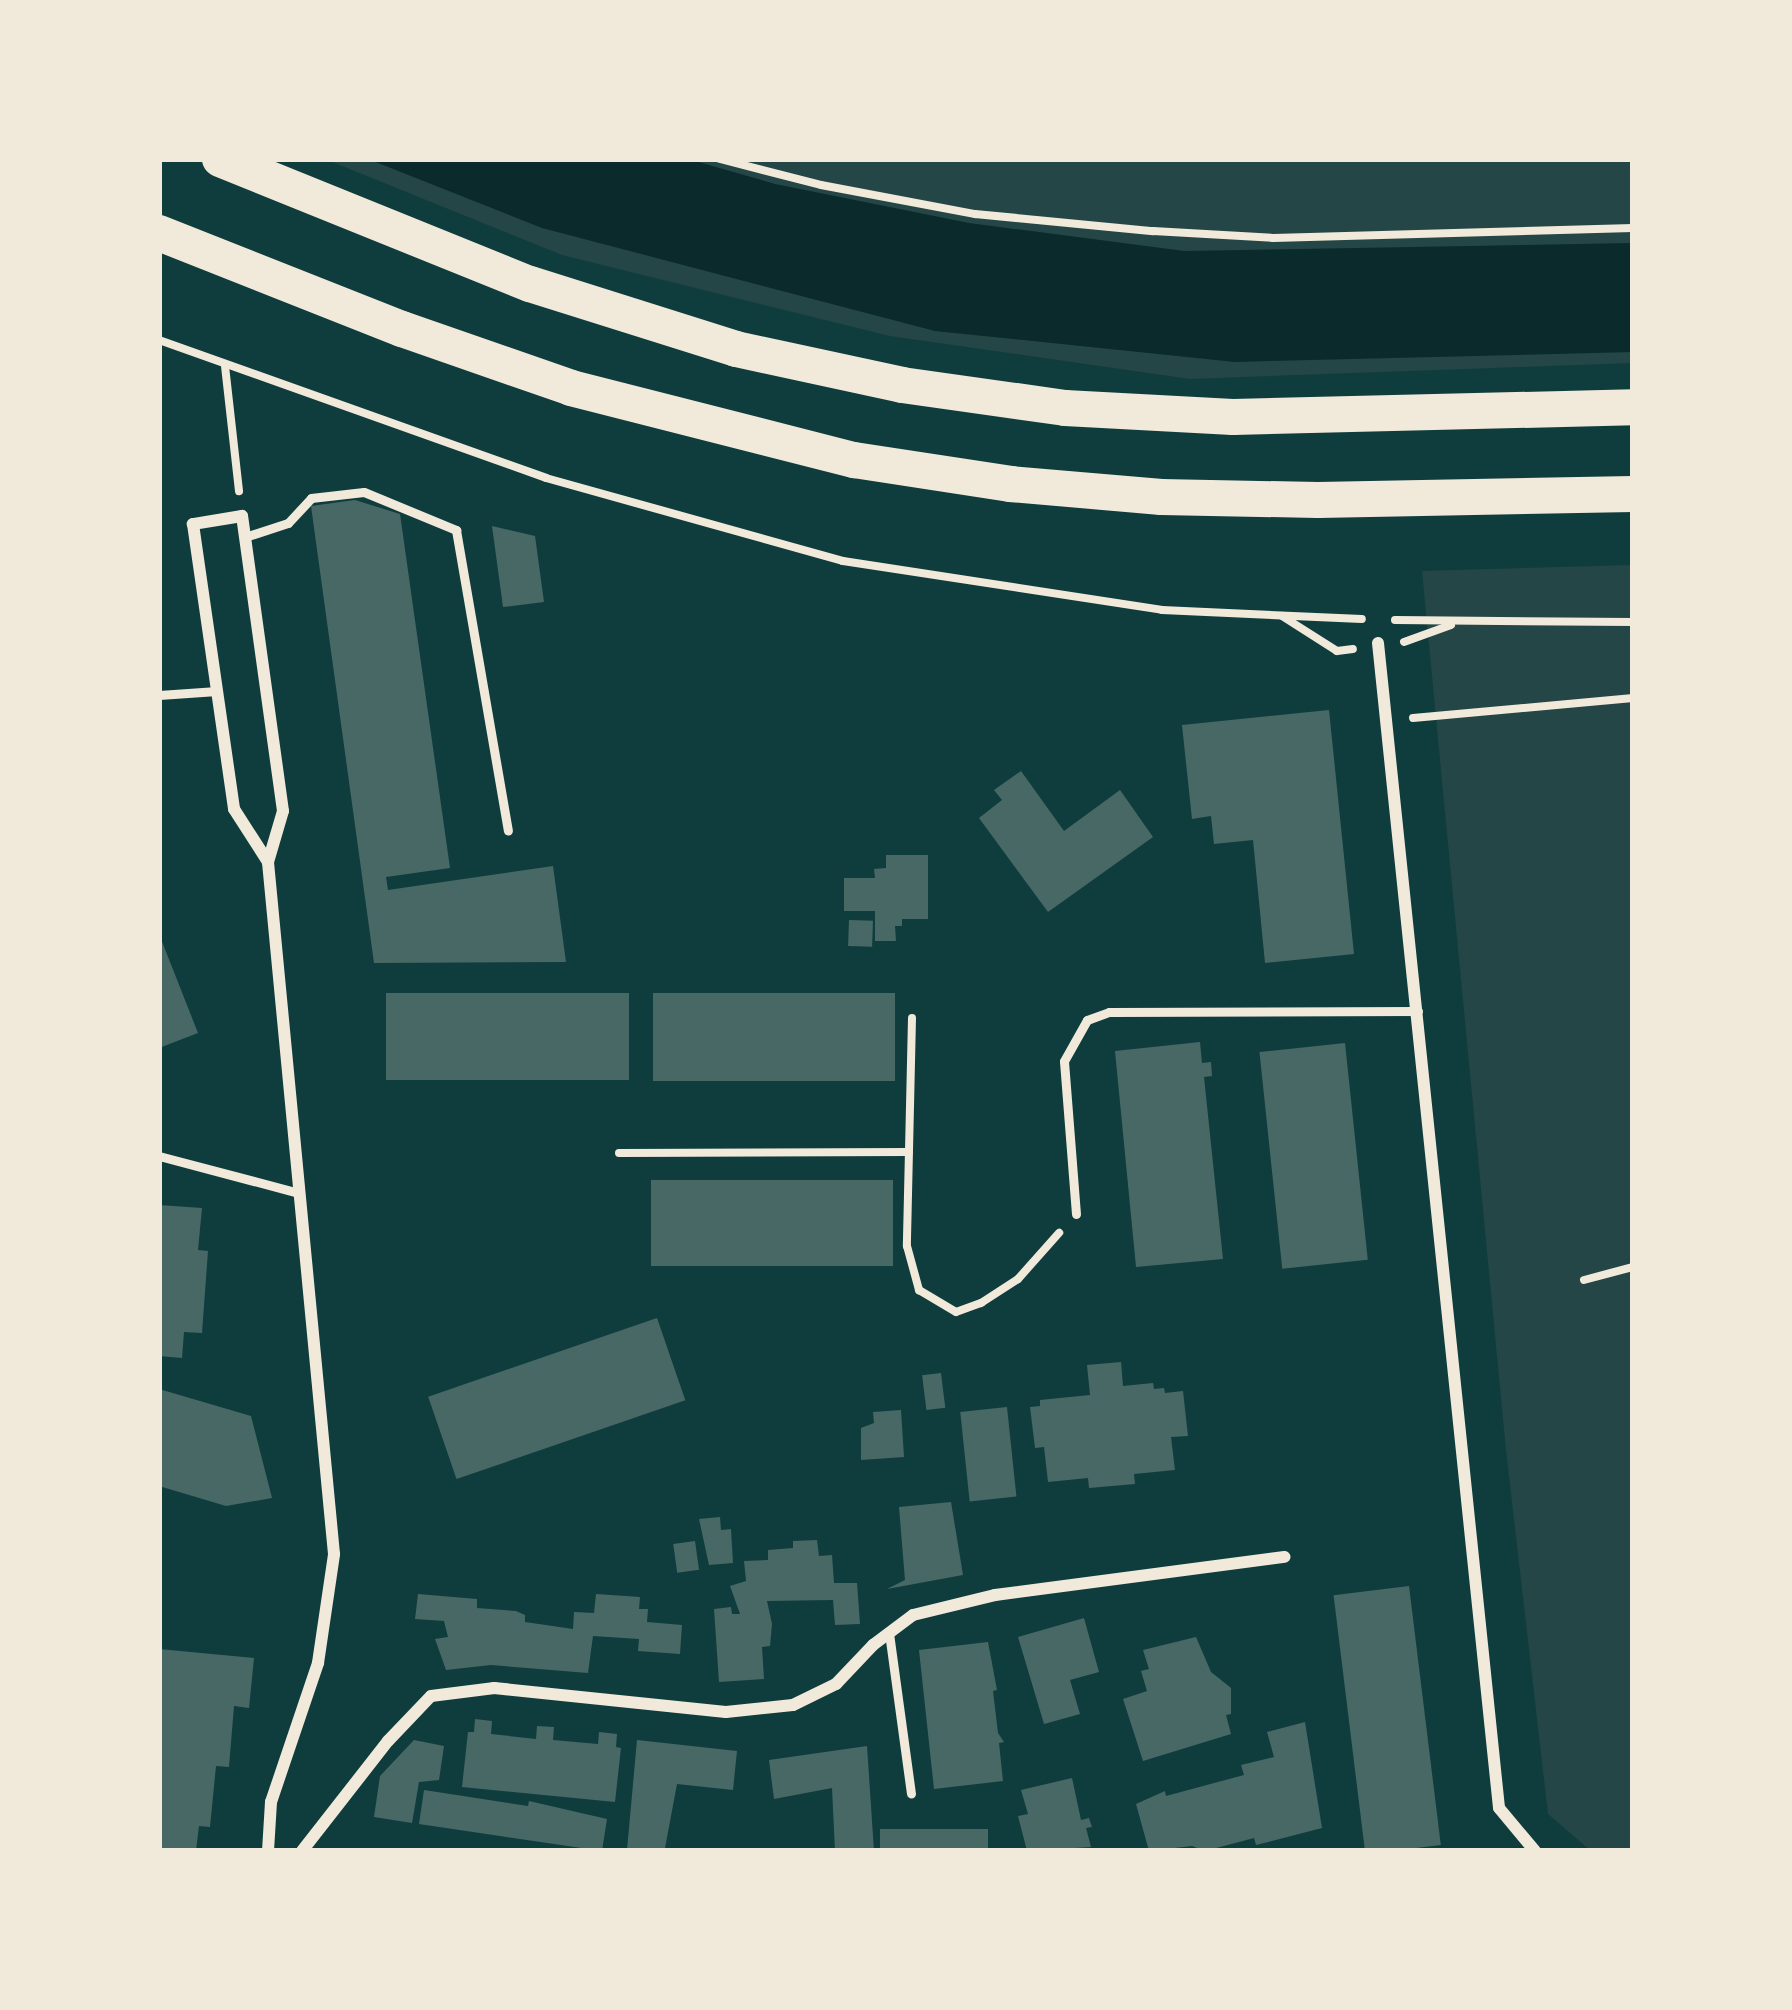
<!DOCTYPE html>
<style>
body{margin:0}
#map{position:relative;width:1792px;height:2010px;overflow:hidden;background:#0f3d3e;font-family:Raleway,sans-serif}
div>[style]{position:absolute}
.green>*{inset:0;background:#244646}
.water>*{inset:0;background:#0a2a2b}
.building>*{inset:0;background:#486865;transform-origin:0 0}
.path>*{height:8px;margin:-4px;padding:0 4px;transform-origin:4px;border-radius:4px;background:#f1e9da}
.service>*{height:9px;margin:-4.5px;padding:0 4.5px;transform-origin:4.5px;border-radius:4.5px;background:#f1e9da}
.minor>*{height:12px;margin:-6px;padding:0 6px;transform-origin:6px;border-radius:6px;background:#f1e9da}
.motorway>*{height:36px;margin:-18px;padding:0 18px;transform-origin:18px;border-radius:18px;background:#f1e9da}
span{translate:-50% -50%;white-space:nowrap;text-align:center;line-height:1.15;-webkit-text-stroke:12px #f1e9da;paint-order:stroke}
.frame{position:absolute;inset:0;border:162px solid #f1e9da;pointer-events:none}
</style>
<div id="map">
<div class="green">
<div style="clip-path:polygon(325px 159px,1633px 159px,1633px 363px,1190px 379px,890px 336px,562px 255px)"></div>
<div style="clip-path:polygon(1633px 565px,1633px 1851px,1591px 1851px,1548px 1814px,1506px 1450px,1422px 571px)"></div>
</div>
<div class="water">
<div style="clip-path:polygon(368px 159px,688px 159px,775px 184px,969px 223px,1184px 251px,1633px 243px,1633px 352px,1235px 362px,935px 331px,542px 228px)"></div>
</div>
<div class="building">
<div style="clip-path:polygon(355px 500px,400px 514px,450px 868px,386px 877px,388px 890px,553px 866px,566px 962px,374px 963px,311px 506px)"></div>
<div style="clip-path:polygon(492px 526px,535px 536px,544px 602px,503px 607px)"></div>
<div style="clip-path:polygon(1329px 710px,1354px 954px,1265px 963px,1253px 840px,1214px 844px,1211px 816px,1192px 819px,1182px 725px)"></div>
<div style="clip-path:polygon(1021px 771px,1064px 831px,1120px 790px,1153px 837px,1048px 912px,979px 818px,1002px 800px,994px 790px)"></div>
<div style="clip-path:polygon(886px 855px,928px 855px,928px 919px,902px 919px,902px 926px,895px 926px,896px 941px,875px 941px,875px 911px,844px 911px,844px 878px,875px 878px,874px 869px,886px 868px)"></div>
<div style="left:849px;top:920px;width:24px;height:26px;rotate:2deg"></div>
<div style="clip-path:polygon(159px 934px,198px 1033px,159px 1048px)"></div>
<div style="left:386px;top:993px;width:243px;height:87px"></div>
<div style="left:653px;top:993px;width:242px;height:88px"></div>
<div style="clip-path:polygon(1200px 1042px,1202px 1063px,1211px 1062px,1212px 1076px,1204px 1077px,1223px 1259px,1136px 1267px,1115px 1051px)"></div>
<div style="left:1345px;top:1043px;width:218px;height:86px;rotate:84deg"></div>
<div style="left:651px;top:1180px;width:242px;height:86px"></div>
<div style="clip-path:polygon(159px 1205px,202px 1208px,198px 1250px,208px 1251px,202px 1333px,184px 1332px,182px 1358px,159px 1356px)"></div>
<div style="left:657px;top:1318px;width:87px;height:242px;rotate:71deg"></div>
<div style="clip-path:polygon(1121px 1362px,1123px 1386px,1153px 1383px,1154px 1389px,1164px 1388px,1165px 1393px,1183px 1391px,1188px 1436px,1171px 1437px,1175px 1470px,1134px 1474px,1135px 1484px,1089px 1488px,1088px 1478px,1048px 1482px,1044px 1447px,1035px 1448px,1030px 1407px,1040px 1406px,1040px 1400px,1090px 1395px,1087px 1365px)"></div>
<div style="left:941px;top:1373px;width:35px;height:19px;rotate:83deg"></div>
<div style="clip-path:polygon(159px 1389px,251px 1416px,272px 1498px,226px 1506px,159px 1486px)"></div>
<div style="left:1007px;top:1407px;width:90px;height:47px;rotate:84deg"></div>
<div style="clip-path:polygon(901px 1410px,904px 1457px,861px 1460px,861px 1428px,874px 1423px,873px 1412px)"></div>
<div style="clip-path:polygon(951px 1502px,963px 1575px,887px 1589px,905px 1580px,899px 1507px)"></div>
<div style="clip-path:polygon(720px 1517px,721px 1530px,731px 1529px,733px 1563px,709px 1565px,699px 1519px)"></div>
<div style="clip-path:polygon(817px 1540px,819px 1556px,832px 1555px,834px 1583px,857px 1583px,860px 1624px,835px 1625px,833px 1600px,767px 1601px,772px 1624px,770px 1646px,762px 1647px,764px 1679px,719px 1682px,714px 1609px,731px 1607px,732px 1614px,740px 1614px,730px 1586px,746px 1581px,744px 1561px,768px 1560px,768px 1550px,793px 1548px,793px 1541px)"></div>
<div style="left:695px;top:1541px;width:29px;height:22px;rotate:82deg"></div>
<div style="left:1409px;top:1586px;width:261px;height:76px;rotate:83deg"></div>
<div style="clip-path:polygon(418px 1594px,477px 1599px,477px 1608px,516px 1611px,525px 1615px,525px 1622px,573px 1629px,574px 1612px,594px 1613px,596px 1594px,640px 1597px,639px 1609px,648px 1609px,647px 1622px,682px 1625px,680px 1654px,638px 1651px,639px 1639px,593px 1636px,588px 1673px,491px 1665px,446px 1670px,435px 1639px,448px 1637px,444px 1621px,415px 1619px)"></div>
<div style="clip-path:polygon(1084px 1618px,1099px 1672px,1070px 1680px,1080px 1714px,1044px 1724px,1018px 1637px)"></div>
<div style="clip-path:polygon(1196px 1637px,1211px 1672px,1231px 1688px,1231px 1714px,1226px 1715px,1231px 1734px,1143px 1761px,1123px 1699px,1147px 1691px,1141px 1671px,1149px 1669px,1143px 1650px)"></div>
<div style="clip-path:polygon(988px 1642px,997px 1690px,993px 1691px,998px 1733px,1004px 1742px,999px 1743px,1003px 1781px,934px 1789px,919px 1650px)"></div>
<div style="clip-path:polygon(159px 1649px,254px 1658px,249px 1708px,234px 1706px,229px 1767px,216px 1766px,210px 1827px,199px 1826px,196px 1851px,159px 1851px)"></div>
<div style="clip-path:polygon(475px 1719px,492px 1721px,491px 1734px,536px 1739px,537px 1726px,554px 1727px,553px 1740px,598px 1744px,599px 1732px,617px 1734px,616px 1747px,621px 1748px,615px 1802px,462px 1787px,468px 1732px,474px 1732px)"></div>
<div style="clip-path:polygon(1305px 1722px,1322px 1828px,1256px 1845px,1254px 1838px,1205px 1851px,1192px 1846px,1149px 1851px,1136px 1804px,1165px 1791px,1166px 1796px,1244px 1775px,1241px 1765px,1274px 1757px,1267px 1732px)"></div>
<div style="clip-path:polygon(414px 1740px,444px 1746px,439px 1780px,419px 1782px,412px 1823px,374px 1817px,380px 1776px)"></div>
<div style="clip-path:polygon(637px 1740px,737px 1751px,733px 1790px,677px 1784px,665px 1848px,658px 1851px,627px 1850px)"></div>
<div style="clip-path:polygon(867px 1746px,874px 1851px,835px 1851px,832px 1788px,774px 1799px,769px 1760px)"></div>
<div style="clip-path:polygon(1072px 1778px,1081px 1820px,1089px 1818px,1092px 1827px,1086px 1828px,1091px 1847px,1027px 1851px,1018px 1816px,1028px 1814px,1021px 1790px)"></div>
<div style="clip-path:polygon(424px 1790px,528px 1806px,529px 1801px,607px 1819px,602px 1851px,419px 1824px)"></div>
<div style="left:880px;top:1829px;width:108px;height:22px"></div>
</div>
<div class="path">
<div style="left:720px;top:159px;width:104px;rotate:14.4deg"></div>
<div style="left:821px;top:185px;width:157px;rotate:10.7deg"></div>
<div style="left:975px;top:214px;width:179px;rotate:5.5deg"></div>
<div style="left:1153px;top:231px;width:120px;rotate:3.3deg"></div>
<div style="left:1273px;top:238px;width:360px;rotate:-1.6deg"></div>
<div style="left:159px;top:340px;width:411px;rotate:19.6deg"></div>
<div style="left:546px;top:478px;width:308px;rotate:15.6deg"></div>
<div style="left:843px;top:561px;width:323px;rotate:8.7deg"></div>
<div style="left:1162px;top:610px;width:200px;rotate:2.6deg"></div>
<div style="left:225px;top:366px;width:126px;rotate:83.6deg"></div>
<div style="left:1282px;top:616px;width:65px;rotate:32.5deg"></div>
<div style="left:1337px;top:651px;width:16px;rotate:-7deg"></div>
<div style="left:1395px;top:620px;width:238px;rotate:0.5deg"></div>
<div style="left:1404px;top:642px;width:50px;rotate:-19.9deg"></div>
<div style="left:1413px;top:718px;width:221px;rotate:-5.2deg"></div>
<div style="left:912px;top:1018px;width:228px;rotate:91.3deg"></div>
<div style="left:907px;top:1246px;width:46px;rotate:74.7deg"></div>
<div style="left:919px;top:1290px;width:43px;rotate:30.7deg"></div>
<div style="left:956px;top:1312px;width:27px;rotate:-20deg"></div>
<div style="left:981px;top:1303px;width:44px;rotate:-33deg"></div>
<div style="left:1018px;top:1279px;width:62px;rotate:-48.3deg"></div>
<div style="left:619px;top:1153px;width:290px;rotate:-0.2deg"></div>
<div style="left:1584px;top:1280px;width:51px;rotate:-14.9deg"></div>
</div>
<div class="service">
<div style="left:245px;top:537px;width:45px;rotate:-18deg"></div>
<div style="left:288px;top:523px;width:34px;rotate:-47deg"></div>
<div style="left:311px;top:498px;width:53px;rotate:-6.5deg"></div>
<div style="left:364px;top:492px;width:100px;rotate:22.4deg"></div>
<div style="left:456px;top:530px;width:305px;rotate:80.2deg"></div>
<div style="left:159px;top:695px;width:58px;rotate:-3.9deg"></div>
<div style="left:159px;top:1156px;width:145px;rotate:14.8deg"></div>
<div style="left:1076px;top:1214px;width:153px;rotate:-94.5deg"></div>
<div style="left:1064px;top:1061px;width:47px;rotate:-60.7deg"></div>
<div style="left:1087px;top:1020px;width:23px;rotate:-20deg"></div>
<div style="left:1109px;top:1012px;width:309px;rotate:-0.2deg"></div>
<div style="left:889px;top:1633px;width:162px;rotate:82.2deg"></div>
</div>
<div class="minor">
<div style="left:1378px;top:643px;width:1171px;rotate:84.07deg"></div>
<div style="left:1499px;top:1808px;width:56px;rotate:50.1deg"></div>
<div style="left:268px;top:1851px;width:49px;rotate:-86.5deg"></div>
<div style="left:271px;top:1802px;width:147px;rotate:-71.3deg"></div>
<div style="left:318px;top:1663px;width:110px;rotate:-81.6deg"></div>
<div style="left:334px;top:1554px;width:695px;rotate:-95.45deg"></div>
<div style="left:268px;top:862px;width:53px;rotate:-73.6deg"></div>
<div style="left:283px;top:811px;width:298px;rotate:-97.9deg"></div>
<div style="left:242px;top:516px;width:50px;rotate:170.7deg"></div>
<div style="left:193px;top:524px;width:288px;rotate:81.8deg"></div>
<div style="left:234px;top:809px;width:63px;rotate:57.3deg"></div>
<div style="left:302px;top:1851px;width:140px;rotate:-52deg"></div>
<div style="left:388px;top:1741px;width:62px;rotate:-46.3deg"></div>
<div style="left:431px;top:1696px;width:64px;rotate:-7.2deg"></div>
<div style="left:494px;top:1688px;width:233px;rotate:5.9deg"></div>
<div style="left:726px;top:1712px;width:67px;rotate:-6deg"></div>
<div style="left:793px;top:1705px;width:48px;rotate:-26deg"></div>
<div style="left:836px;top:1684px;width:54px;rotate:-46.5deg"></div>
<div style="left:873px;top:1645px;width:50px;rotate:-36.9deg"></div>
<div style="left:913px;top:1615px;width:84px;rotate:-13.7deg"></div>
<div style="left:995px;top:1595px;width:292px;rotate:-7.5deg"></div>
</div>
<div class="motorway">
<div style="left:220px;top:159px;width:334px;rotate:22deg"></div>
<div style="left:530px;top:284px;width:216px;rotate:17.5deg"></div>
<div style="left:736px;top:349px;width:170px;rotate:12.2deg"></div>
<div style="left:902px;top:385px;width:165px;rotate:8deg"></div>
<div style="left:1065px;top:408px;width:168px;rotate:3.1deg"></div>
<div style="left:1233px;top:417px;width:400px;rotate:-1.4deg"></div>
<div style="left:159px;top:233px;width:261px;rotate:21.6deg"></div>
<div style="left:402px;top:329px;width:179px;rotate:19.2deg"></div>
<div style="left:571px;top:388px;width:292px;rotate:14.3deg"></div>
<div style="left:854px;top:460px;width:158px;rotate:8.7deg"></div>
<div style="left:1010px;top:484px;width:152px;rotate:4.9deg"></div>
<div style="left:1161px;top:497px;width:157px;rotate:1.1deg"></div>
<div style="left:1318px;top:500px;width:315px;rotate:-1.1deg"></div>
</div>
<div class="frame"></div>
</div>
